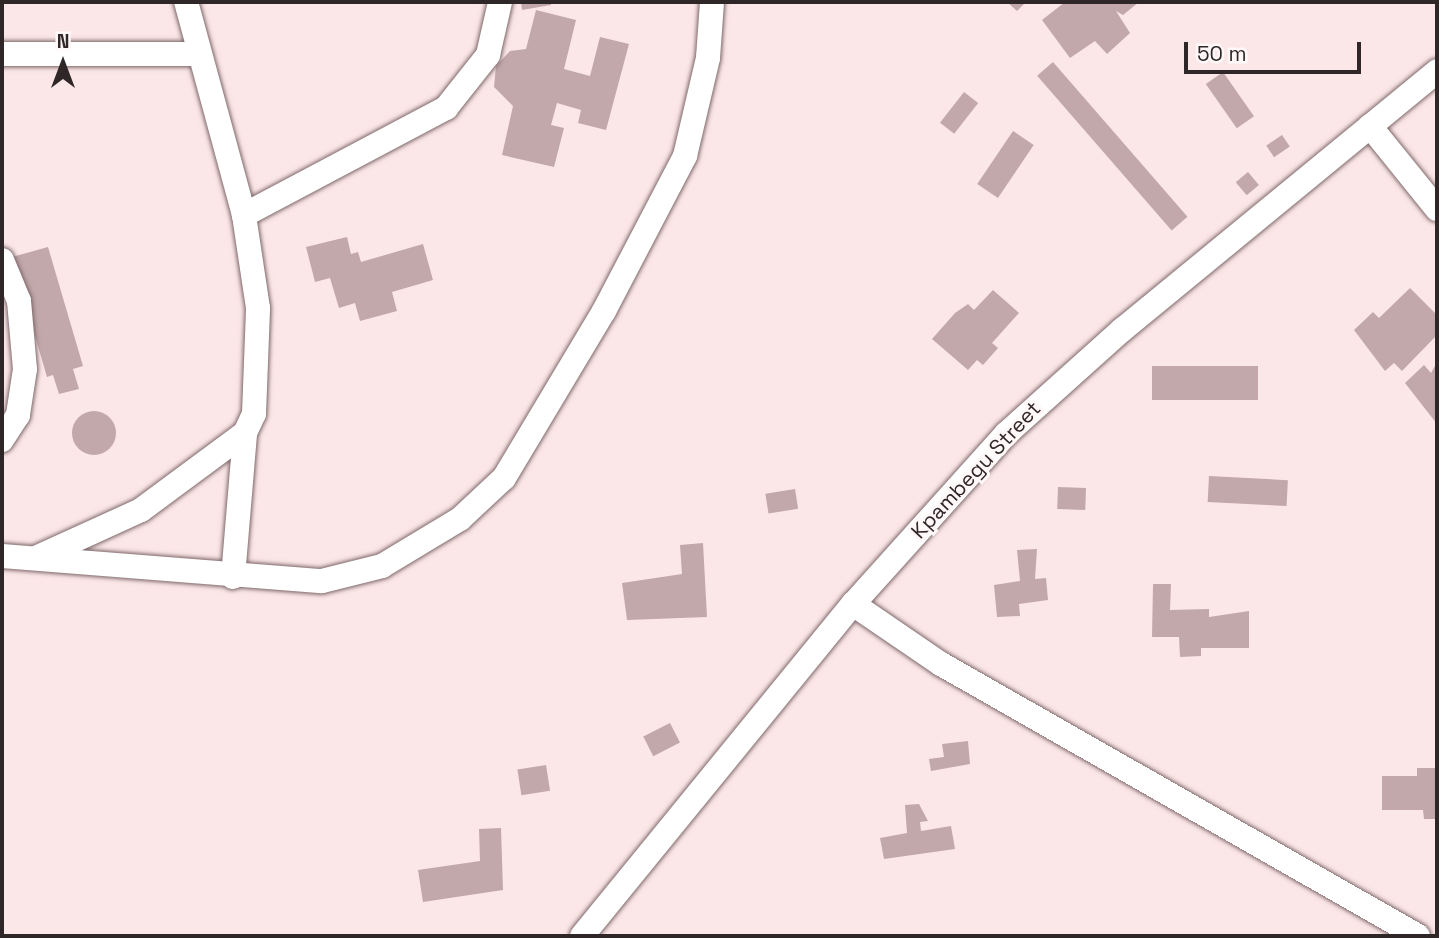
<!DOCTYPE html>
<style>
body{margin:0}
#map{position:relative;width:1439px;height:938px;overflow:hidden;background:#fce7e8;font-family:"Space Grotesk",sans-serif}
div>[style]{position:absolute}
.building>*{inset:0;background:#c2a8ab;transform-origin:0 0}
.round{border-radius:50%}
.roads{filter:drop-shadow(0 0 2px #7e686a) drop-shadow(0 0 2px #7e686a)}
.minor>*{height:24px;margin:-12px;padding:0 12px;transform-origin:12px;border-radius:12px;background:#fff}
span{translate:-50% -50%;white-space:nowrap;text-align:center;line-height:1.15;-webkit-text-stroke:6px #fef8f9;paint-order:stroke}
.street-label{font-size:21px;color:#2f2627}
.frame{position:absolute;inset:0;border:4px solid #2f2627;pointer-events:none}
.north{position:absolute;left:28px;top:28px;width:70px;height:70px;-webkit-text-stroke:5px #fef8f9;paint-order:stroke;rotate:0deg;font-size:19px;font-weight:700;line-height:28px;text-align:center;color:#2f2627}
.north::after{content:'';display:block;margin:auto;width:24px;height:32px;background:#2f2627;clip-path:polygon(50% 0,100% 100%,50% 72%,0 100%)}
.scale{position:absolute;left:1184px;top:42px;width:177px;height:32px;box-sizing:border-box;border:4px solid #2f2627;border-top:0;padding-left:9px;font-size:21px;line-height:24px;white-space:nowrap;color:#2f2627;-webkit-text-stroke:5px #fef8f9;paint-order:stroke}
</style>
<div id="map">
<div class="building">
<div style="clip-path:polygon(521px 2px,551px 2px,551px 5px,522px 10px)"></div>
<div style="clip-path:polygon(1007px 2px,1026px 2px,1017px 11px)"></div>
<div style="clip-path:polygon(1065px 2px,1139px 2px,1123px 15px,1116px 11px,1130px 33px,1107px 54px,1095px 41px,1070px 58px,1042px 20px)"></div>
<div style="clip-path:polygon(536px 10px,576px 20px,564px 69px,590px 76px,600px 37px,629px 44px,606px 130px,578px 123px,581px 110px,557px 103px,551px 125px,564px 128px,554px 167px,502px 155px,513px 106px,494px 87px,496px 66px,510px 51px,526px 49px)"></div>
<div style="left:1053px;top:62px;width:205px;height:21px;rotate:49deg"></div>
<div style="left:1223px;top:72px;width:54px;height:21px;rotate:55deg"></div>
<div style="left:964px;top:92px;width:18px;height:39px;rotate:38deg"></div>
<div style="left:1013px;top:131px;width:25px;height:64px;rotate:34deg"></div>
<div style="left:1282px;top:135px;width:14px;height:19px;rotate:56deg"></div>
<div style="left:1248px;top:172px;width:17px;height:16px;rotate:50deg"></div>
<div style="clip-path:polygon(347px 237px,351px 254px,358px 252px,361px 262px,423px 244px,433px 280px,392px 292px,397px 311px,360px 321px,355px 303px,339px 308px,330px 278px,315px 282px,306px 247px)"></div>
<div style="clip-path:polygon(48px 247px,83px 366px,73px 369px,79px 389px,59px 394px,53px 375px,47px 377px,12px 257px)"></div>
<div style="clip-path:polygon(1410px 288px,1437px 315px,1437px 335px,1402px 371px,1394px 363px,1385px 371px,1354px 330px,1373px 312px,1379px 318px)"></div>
<div style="clip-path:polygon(993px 290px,1019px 313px,992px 343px,998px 348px,983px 365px,977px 360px,968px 370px,932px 339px,955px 313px,968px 304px,974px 310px)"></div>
<div style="clip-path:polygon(1437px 362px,1437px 424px,1405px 383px,1424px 365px,1431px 373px)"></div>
<div style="left:1152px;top:366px;width:106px;height:34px"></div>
<div class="round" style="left:72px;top:411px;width:44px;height:44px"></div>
<div style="left:1209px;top:476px;width:79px;height:26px;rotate:3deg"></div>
<div style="left:1058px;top:487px;width:28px;height:22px;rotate:2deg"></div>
<div style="left:795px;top:489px;width:20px;height:30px;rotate:81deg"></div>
<div style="clip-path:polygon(703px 543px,707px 617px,627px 620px,622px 583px,682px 574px,680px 545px)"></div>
<div style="clip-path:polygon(1037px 549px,1035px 579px,1046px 578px,1048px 600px,1019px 604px,1020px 616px,997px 617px,994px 585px,1020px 581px,1017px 550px)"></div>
<div style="clip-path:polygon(1153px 584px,1171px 584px,1170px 610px,1209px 609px,1209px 617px,1249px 611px,1249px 648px,1201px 648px,1201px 656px,1180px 657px,1179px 637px,1152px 637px)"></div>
<div style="left:670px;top:723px;width:22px;height:30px;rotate:63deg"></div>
<div style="clip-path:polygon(968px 741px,970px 764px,931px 771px,929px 759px,944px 757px,942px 744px)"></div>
<div style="left:546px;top:765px;width:26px;height:29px;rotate:81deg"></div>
<div style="clip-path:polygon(1417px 768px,1437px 768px,1437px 819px,1424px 819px,1423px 810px,1382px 810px,1382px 776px,1417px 776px)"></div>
<div style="clip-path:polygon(919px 804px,928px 821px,920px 822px,921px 831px,951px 826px,955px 849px,884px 859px,880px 838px,907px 833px,905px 805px)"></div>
<div style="clip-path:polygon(501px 828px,503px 890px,423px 902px,418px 870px,480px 861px,479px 829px)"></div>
</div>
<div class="roads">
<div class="minor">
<div style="left:2px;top:54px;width:197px"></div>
<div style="left:1370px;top:126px;width:107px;rotate:51.1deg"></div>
<div style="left:244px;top:215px;width:229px;rotate:-27.9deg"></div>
<div style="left:446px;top:108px;width:68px;rotate:-51.6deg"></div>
<div style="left:488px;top:55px;width:54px;rotate:-77.2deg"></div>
<div style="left:2px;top:260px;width:44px;rotate:67.5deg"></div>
<div style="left:19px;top:301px;width:68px;rotate:85deg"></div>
<div style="left:25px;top:369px;width:47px;rotate:98.7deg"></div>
<div style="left:18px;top:415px;width:30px;rotate:123deg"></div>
<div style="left:2px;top:556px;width:321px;rotate:4.5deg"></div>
<div style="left:322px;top:581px;width:62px;rotate:-14deg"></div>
<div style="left:382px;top:566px;width:91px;rotate:-31.1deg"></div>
<div style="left:460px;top:519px;width:60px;rotate:-43deg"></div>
<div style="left:504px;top:478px;width:195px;rotate:-59.1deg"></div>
<div style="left:604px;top:311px;width:175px;rotate:-62.4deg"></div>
<div style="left:685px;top:156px;width:101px;rotate:-76.8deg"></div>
<div style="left:708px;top:58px;width:56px;rotate:-85.9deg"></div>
<div style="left:38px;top:557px;width:113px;rotate:-24.5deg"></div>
<div style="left:141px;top:510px;width:129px;rotate:-36.5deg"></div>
<div style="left:245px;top:433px;width:21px;rotate:-65deg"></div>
<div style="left:254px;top:414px;width:106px;rotate:-87.8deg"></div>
<div style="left:258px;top:308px;width:94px;rotate:-98.6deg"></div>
<div style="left:244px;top:215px;width:221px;rotate:-105.2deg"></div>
<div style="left:233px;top:577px;width:144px;rotate:-85.2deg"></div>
<div style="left:853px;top:604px;width:107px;rotate:34.3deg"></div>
<div style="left:941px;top:664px;width:549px;rotate:29.69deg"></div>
<div style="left:582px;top:936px;width:429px;rotate:-50.8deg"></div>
<div style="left:853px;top:604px;width:229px;rotate:-48deg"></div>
<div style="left:1006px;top:434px;width:156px;rotate:-41.9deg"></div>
<div style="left:1122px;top:330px;width:408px;rotate:-39.4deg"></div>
</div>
</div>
<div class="street-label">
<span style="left:976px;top:470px;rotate:-47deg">Kpambegu Street</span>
</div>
<div class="frame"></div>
<div class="north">N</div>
<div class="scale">50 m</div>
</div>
